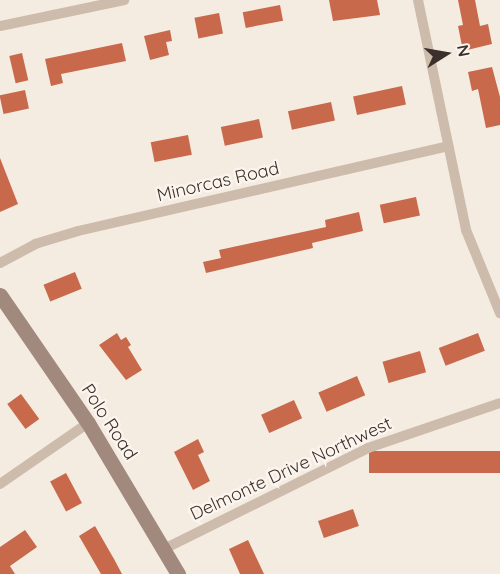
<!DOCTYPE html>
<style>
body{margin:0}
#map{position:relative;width:500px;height:574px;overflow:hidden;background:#f4ebe1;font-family:Quicksand,sans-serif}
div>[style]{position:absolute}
.building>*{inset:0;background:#c8694b;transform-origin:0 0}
.street>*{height:10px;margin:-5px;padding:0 5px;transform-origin:5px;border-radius:5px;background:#cdbbac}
.secondary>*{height:15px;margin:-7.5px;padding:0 7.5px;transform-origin:7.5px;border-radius:7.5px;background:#a18a7d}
span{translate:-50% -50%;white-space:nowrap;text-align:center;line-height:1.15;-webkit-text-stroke:5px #fbf5ee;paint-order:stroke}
.street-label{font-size:18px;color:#3b302b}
.north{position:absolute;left:416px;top:24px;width:60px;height:60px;-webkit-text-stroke:4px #fbf5ee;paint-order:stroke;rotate:79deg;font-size:16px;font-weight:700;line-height:24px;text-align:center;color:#3b302b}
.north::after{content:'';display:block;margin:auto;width:21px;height:27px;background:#3b302b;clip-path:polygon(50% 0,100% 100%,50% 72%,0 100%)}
</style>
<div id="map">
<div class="building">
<div style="clip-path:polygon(329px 0,377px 0,380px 15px,333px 21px)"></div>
<div style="clip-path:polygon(458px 0,475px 0,480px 26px,488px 24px,492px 44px,463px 51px,458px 26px,463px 25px)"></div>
<div style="left:280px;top:5px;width:16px;height:38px;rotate:79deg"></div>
<div style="left:219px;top:13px;width:21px;height:25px;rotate:79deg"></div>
<div style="clip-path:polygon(170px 30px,172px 41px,166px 42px,169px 55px,150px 60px,144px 36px)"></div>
<div style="clip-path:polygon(122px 43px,126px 61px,61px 74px,63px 83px,51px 86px,45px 59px)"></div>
<div style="left:22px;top:53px;width:28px;height:13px;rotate:77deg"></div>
<div style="clip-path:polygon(492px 67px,500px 97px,500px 125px,486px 128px,478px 89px,472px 91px,468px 72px)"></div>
<div style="left:402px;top:86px;width:19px;height:50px;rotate:78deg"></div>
<div style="left:25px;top:90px;width:19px;height:26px;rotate:78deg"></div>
<div style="left:331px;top:102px;width:19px;height:44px;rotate:78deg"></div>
<div style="left:259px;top:119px;width:19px;height:39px;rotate:78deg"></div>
<div style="left:188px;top:135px;width:20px;height:38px;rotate:79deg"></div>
<div style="clip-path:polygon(0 158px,18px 204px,0 212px)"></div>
<div style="left:416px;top:197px;width:19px;height:37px;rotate:78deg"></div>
<div style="clip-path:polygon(359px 212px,363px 231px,312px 243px,313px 248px,206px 273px,203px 262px,221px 258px,219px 250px,326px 227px,325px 220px)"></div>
<div style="left:75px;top:272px;width:18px;height:34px;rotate:68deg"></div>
<div style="clip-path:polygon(117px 333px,121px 340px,126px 337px,131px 345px,128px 347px,142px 370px,126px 380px,99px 345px)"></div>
<div style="left:478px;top:333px;width:19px;height:42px;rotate:69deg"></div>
<div style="left:420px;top:351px;width:22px;height:39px;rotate:74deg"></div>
<div style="left:357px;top:376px;width:21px;height:42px;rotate:67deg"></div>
<div style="left:21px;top:394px;width:31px;height:17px;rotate:54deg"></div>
<div style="left:294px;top:400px;width:20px;height:36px;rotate:66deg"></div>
<div style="clip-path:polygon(198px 439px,204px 452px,198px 455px,210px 481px,193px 490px,174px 452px)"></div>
<div style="left:500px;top:451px;width:22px;height:131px;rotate:90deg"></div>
<div style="left:66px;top:473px;width:34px;height:18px;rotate:62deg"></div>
<div style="left:353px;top:509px;width:18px;height:37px;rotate:71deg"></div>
<div style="clip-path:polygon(95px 526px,114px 559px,122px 574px,101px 574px,79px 536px)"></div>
<div style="clip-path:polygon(25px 530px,37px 547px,10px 566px,15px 574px,0 574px,0 547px)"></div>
<div style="clip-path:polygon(248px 540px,264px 574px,240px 574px,229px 549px)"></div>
</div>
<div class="street">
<div style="left:418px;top:0;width:235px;rotate:78.2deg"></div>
<div style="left:466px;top:230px;width:90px;rotate:67.7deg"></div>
<div style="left:0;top:26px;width:127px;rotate:-11.8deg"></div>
<div style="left:0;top:263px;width:40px;rotate:-28deg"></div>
<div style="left:35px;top:244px;width:45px;rotate:-16.8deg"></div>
<div style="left:78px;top:231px;width:380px;rotate:-12.9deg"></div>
<div style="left:0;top:484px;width:107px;rotate:-34.7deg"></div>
<div style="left:166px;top:548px;width:225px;rotate:-26.3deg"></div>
<div style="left:368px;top:448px;width:139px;rotate:-18.8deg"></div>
</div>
<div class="secondary">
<div style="left:0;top:295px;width:155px;rotate:55.5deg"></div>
<div style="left:88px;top:423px;width:176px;rotate:59.2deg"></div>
</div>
<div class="street-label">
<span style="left:218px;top:182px;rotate:-13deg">Minorcas Road</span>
<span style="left:109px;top:422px;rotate:57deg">Polo Road</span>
<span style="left:291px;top:469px;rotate:-25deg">Delmonte Drive Northwest</span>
</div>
<div class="north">N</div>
</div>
